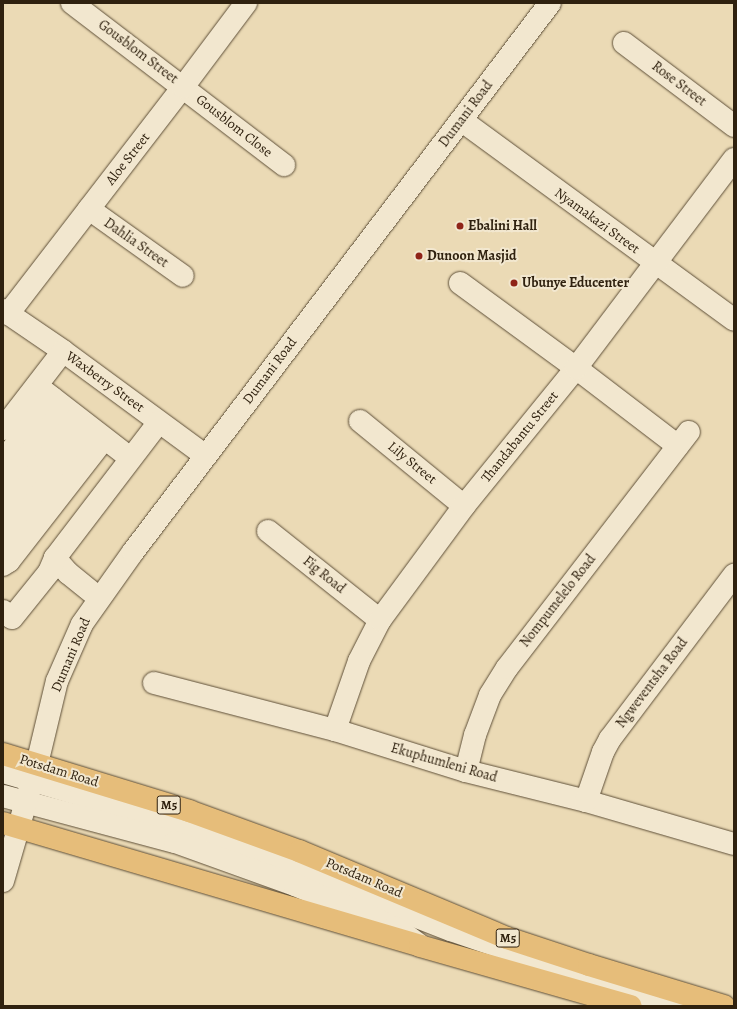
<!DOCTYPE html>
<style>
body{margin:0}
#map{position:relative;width:737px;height:1009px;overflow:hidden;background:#ebdab5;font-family:Alegreya,serif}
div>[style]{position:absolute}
.roads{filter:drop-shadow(0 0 1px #5e4f38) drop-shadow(0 0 1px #5e4f38)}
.minor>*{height:22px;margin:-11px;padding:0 11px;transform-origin:11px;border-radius:11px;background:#f2e7cf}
.major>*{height:22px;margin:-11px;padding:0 11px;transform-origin:11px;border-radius:11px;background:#e6bd7a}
.dots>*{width:11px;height:11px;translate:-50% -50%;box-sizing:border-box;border:2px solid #f2e7cf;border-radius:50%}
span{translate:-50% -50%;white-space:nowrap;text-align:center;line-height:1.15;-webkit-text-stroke:4px #f2e7cf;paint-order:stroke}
.shield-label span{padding:1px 3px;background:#f2e7cf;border:1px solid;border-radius:3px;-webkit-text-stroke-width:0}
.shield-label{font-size:13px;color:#2f210f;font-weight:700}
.street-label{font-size:14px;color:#2f210f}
.poi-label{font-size:14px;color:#2f210f;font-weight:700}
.left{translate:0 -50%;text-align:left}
.frame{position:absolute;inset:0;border:4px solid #2f210f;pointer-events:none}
</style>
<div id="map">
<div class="roads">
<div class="minor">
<div style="left:72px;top:3px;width:267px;rotate:37.4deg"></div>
<div style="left:624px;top:43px;width:138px;rotate:37deg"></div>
<div style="left:461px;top:120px;width:338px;rotate:36.2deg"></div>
<div style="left:89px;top:209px;width:115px;rotate:35.5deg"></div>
<div style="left:460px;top:283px;width:144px;rotate:36.2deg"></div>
<div style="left:576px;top:368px;width:128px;rotate:37.4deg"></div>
<div style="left:3px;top:310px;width:73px;rotate:34.3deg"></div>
<div style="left:63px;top:351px;width:177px;rotate:36.3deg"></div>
<div style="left:8px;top:314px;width:287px;rotate:-52.4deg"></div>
<div style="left:183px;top:87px;width:105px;rotate:-53.1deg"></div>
<div style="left:37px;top:386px;width:118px;rotate:37.7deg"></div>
<div style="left:360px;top:421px;width:134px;rotate:39.3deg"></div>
<div style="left:3px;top:429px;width:98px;rotate:-52.4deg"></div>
<div style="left:3px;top:461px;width:80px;rotate:-52.1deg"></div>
<div style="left:3px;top:489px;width:101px;rotate:-53deg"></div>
<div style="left:3px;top:518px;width:124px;rotate:-53.5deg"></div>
<div style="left:268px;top:531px;width:143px;rotate:38.5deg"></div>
<div style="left:3px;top:544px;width:145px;rotate:-53.1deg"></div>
<div style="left:3px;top:565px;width:7px;rotate:-34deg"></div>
<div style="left:9px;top:561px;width:155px;rotate:-52.1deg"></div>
<div style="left:99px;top:598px;width:40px;rotate:-141deg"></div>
<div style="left:68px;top:573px;width:20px;rotate:-131deg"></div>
<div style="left:55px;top:558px;width:171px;rotate:-52.6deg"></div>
<div style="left:3px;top:611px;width:11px;rotate:38deg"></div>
<div style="left:12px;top:618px;width:59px;rotate:-51.2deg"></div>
<div style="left:49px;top:572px;width:15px;rotate:-67deg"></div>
<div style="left:154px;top:683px;width:187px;rotate:14.6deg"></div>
<div style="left:335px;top:730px;width:137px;rotate:17.4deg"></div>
<div style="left:466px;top:771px;width:124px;rotate:14deg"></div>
<div style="left:586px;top:801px;width:154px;rotate:16.2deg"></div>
<div style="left:335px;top:730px;width:73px;rotate:-70.8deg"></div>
<div style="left:359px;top:661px;width:46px;rotate:-62.9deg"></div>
<div style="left:380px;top:620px;width:142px;rotate:-53.6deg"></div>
<div style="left:464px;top:506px;width:178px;rotate:-50.9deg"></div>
<div style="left:576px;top:368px;width:262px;rotate:-52.9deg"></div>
<div style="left:466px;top:771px;width:37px;rotate:-76deg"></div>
<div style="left:475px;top:735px;width:43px;rotate:-69.4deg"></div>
<div style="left:490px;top:695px;width:32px;rotate:-58deg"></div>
<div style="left:507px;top:668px;width:298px;rotate:-52.4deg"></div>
<div style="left:3px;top:772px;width:81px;rotate:16.4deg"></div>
<div style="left:81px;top:795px;width:143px;rotate:17.9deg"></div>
<div style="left:217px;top:839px;width:251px;rotate:21.3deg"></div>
<div style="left:451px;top:930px;width:163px;rotate:19deg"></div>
<div style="left:605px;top:983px;width:80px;rotate:16.6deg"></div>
<div style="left:3px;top:796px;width:178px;rotate:15deg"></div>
<div style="left:175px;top:842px;width:127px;rotate:19.7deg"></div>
<div style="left:295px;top:885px;width:108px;rotate:22.8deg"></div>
<div style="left:395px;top:927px;width:29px;rotate:36deg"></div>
<div style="left:586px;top:801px;width:52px;rotate:-70.9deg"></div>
<div style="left:603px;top:752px;width:15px;rotate:-62deg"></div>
<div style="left:610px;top:739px;width:206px;rotate:-52.9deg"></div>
<div style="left:3px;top:881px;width:122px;rotate:-73.8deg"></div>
<div style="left:37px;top:764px;width:85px;rotate:-76.5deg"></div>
<div style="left:57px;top:681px;width:62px;rotate:-66.3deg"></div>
<div style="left:82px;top:624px;width:88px;rotate:-54.7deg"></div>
<div style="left:133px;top:552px;width:689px;rotate:-52.78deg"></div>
</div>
<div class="major">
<div style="left:3px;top:754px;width:195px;rotate:17deg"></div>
<div style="left:189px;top:811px;width:117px;rotate:20deg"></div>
<div style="left:299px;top:851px;width:225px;rotate:22.7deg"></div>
<div style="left:507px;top:938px;width:86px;rotate:18.2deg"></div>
<div style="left:589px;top:965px;width:141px;rotate:16.9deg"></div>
<div style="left:3px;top:823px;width:435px;rotate:16.4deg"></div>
<div style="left:420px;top:946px;width:219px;rotate:15.9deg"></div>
</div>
</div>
<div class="dots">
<div style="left:460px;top:226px;background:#8f2418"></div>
<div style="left:419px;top:256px;background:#8f2418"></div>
<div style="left:514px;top:283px;background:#8f2418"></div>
</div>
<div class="shield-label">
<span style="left:169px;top:805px">M5</span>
<span style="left:508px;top:938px">M5</span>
</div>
<div class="street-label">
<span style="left:138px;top:52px;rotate:37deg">Gousblom Street</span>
<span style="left:679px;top:84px;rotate:37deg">Rose Street</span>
<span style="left:466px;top:114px;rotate:-53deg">Dumani Road</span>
<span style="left:234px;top:126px;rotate:38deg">Gousblom Close</span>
<span style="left:128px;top:159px;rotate:-52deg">Aloe Street</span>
<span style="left:597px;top:221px;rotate:36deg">Nyamakazi Street</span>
<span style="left:136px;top:243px;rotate:35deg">Dahlia Street</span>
<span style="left:270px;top:371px;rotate:-53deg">Dumani Road</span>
<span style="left:105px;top:382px;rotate:36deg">Waxberry Street</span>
<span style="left:520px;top:437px;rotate:-51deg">Thandabantu Street</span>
<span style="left:412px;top:463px;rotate:39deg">Lily Street</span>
<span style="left:324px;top:575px;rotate:39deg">Fig Road</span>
<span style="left:558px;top:601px;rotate:-52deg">Nompumelelo Road</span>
<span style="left:71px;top:655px;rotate:-67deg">Dumani Road</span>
<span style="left:652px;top:683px;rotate:-53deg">Ngweventsha Road</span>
<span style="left:444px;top:763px;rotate:16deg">Ekuphumleni Road</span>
<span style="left:59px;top:771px;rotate:17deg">Potsdam Road</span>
<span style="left:364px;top:878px;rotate:23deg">Potsdam Road</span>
</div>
<div class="poi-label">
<span class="left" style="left:468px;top:226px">Ebalini Hall</span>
<span class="left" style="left:427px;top:256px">Dunoon Masjid</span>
<span class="left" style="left:522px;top:283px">Ubunye Educenter</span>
</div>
<div class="frame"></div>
</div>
